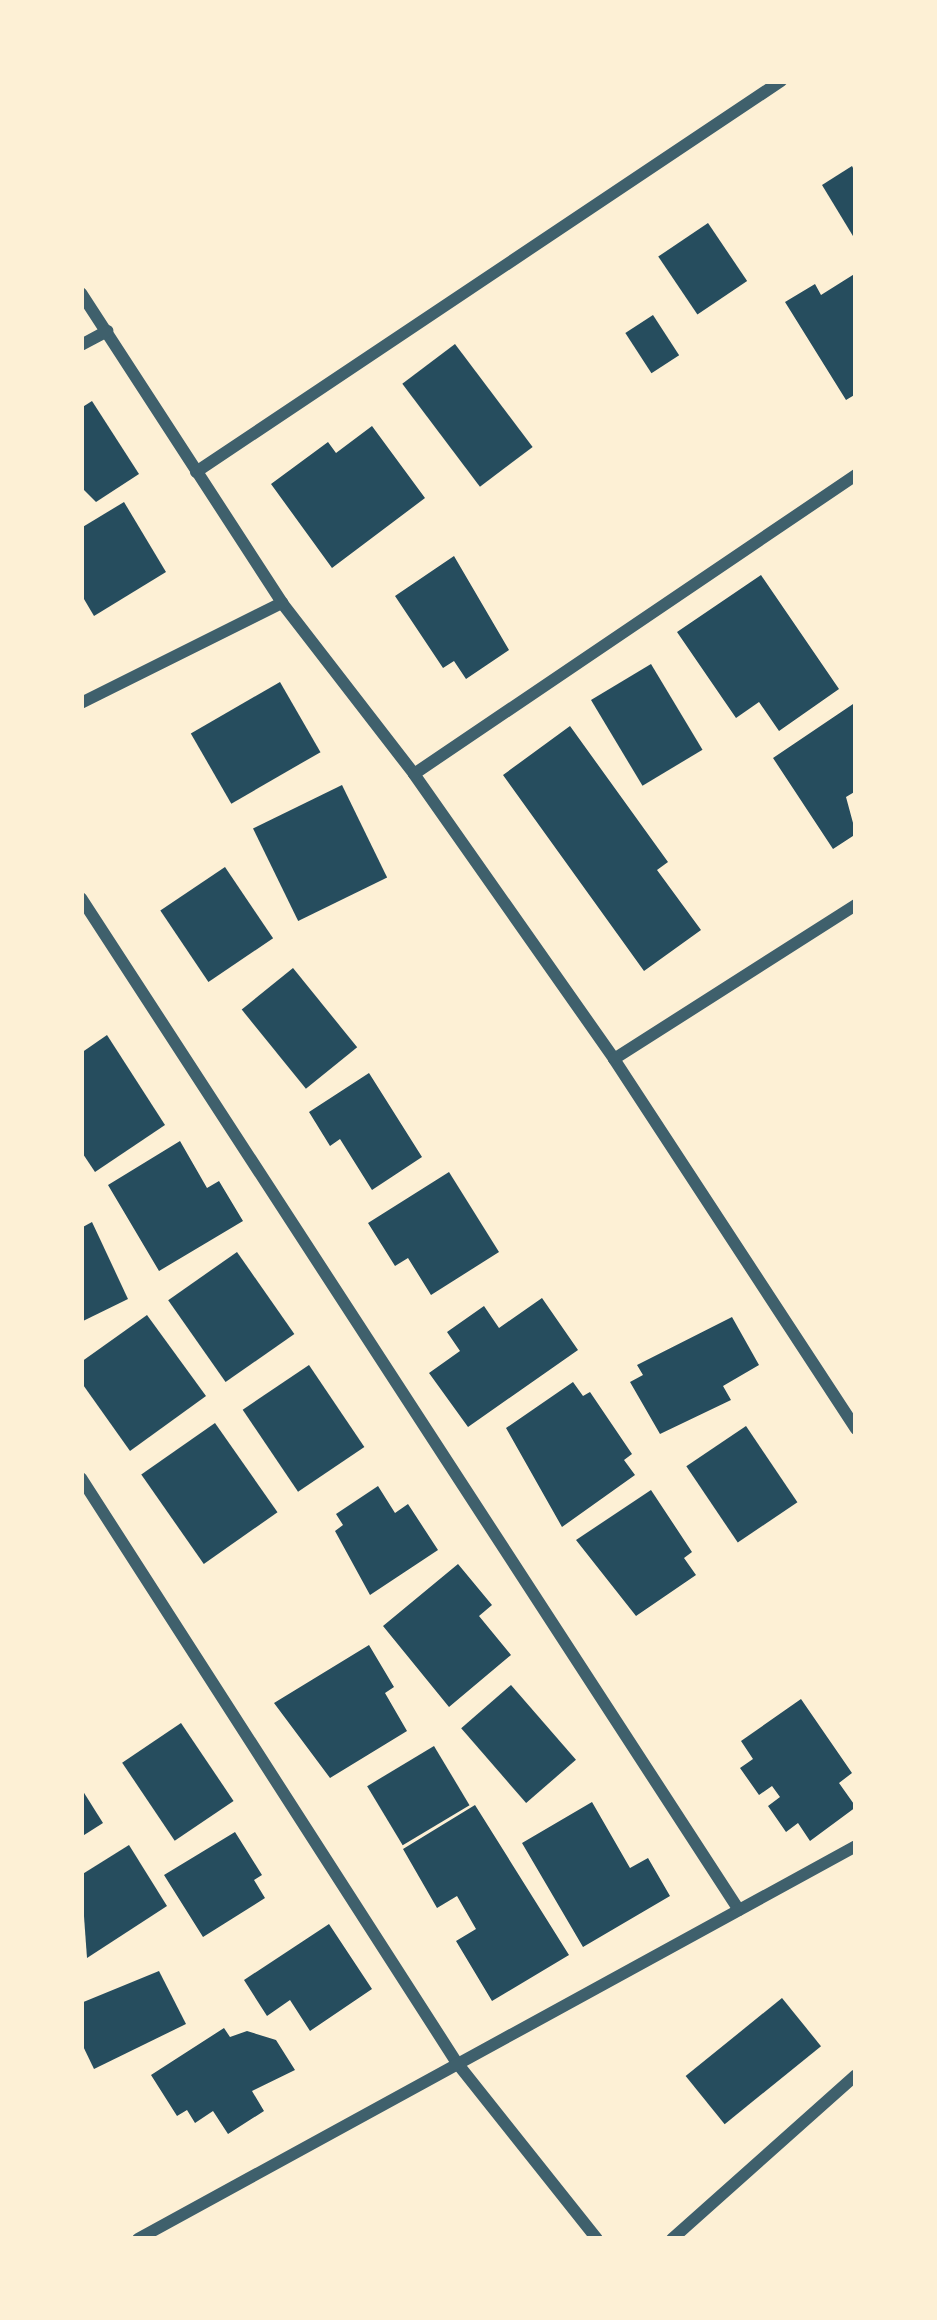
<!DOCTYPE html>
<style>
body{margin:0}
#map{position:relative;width:937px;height:2320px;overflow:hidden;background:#fdf0d5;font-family:"Asap Condensed",sans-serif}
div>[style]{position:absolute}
.building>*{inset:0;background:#264d5e;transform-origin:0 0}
.minor>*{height:12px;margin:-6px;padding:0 6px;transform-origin:6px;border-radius:6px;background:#3f606c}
span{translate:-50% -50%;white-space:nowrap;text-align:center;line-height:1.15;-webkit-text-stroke:10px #fdf0d5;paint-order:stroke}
.frame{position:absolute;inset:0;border:84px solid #fdf0d5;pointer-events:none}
</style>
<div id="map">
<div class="building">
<div style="clip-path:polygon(852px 166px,856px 174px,856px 241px,822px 185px)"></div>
<div style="left:708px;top:223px;width:70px;height:60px;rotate:56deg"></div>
<div style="clip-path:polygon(856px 273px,856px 394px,846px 400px,785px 302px,815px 284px,821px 295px)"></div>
<div style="left:653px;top:315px;width:48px;height:33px;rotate:57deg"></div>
<div style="left:455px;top:344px;width:129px;height:66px;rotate:53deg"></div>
<div style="clip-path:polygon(92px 401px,139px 474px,96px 502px,81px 487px,81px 408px)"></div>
<div style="clip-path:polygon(372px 426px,425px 498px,332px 568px,271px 484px,328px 442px,336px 453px)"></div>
<div style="clip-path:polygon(124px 502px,166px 572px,94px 616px,81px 594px,81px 528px)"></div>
<div style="clip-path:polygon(454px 556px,509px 650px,466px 679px,454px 661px,443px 668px,395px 596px)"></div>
<div style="clip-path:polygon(761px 575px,839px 689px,779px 731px,759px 702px,736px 718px,677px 632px)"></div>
<div style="left:651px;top:664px;width:100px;height:70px;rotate:59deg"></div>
<div style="left:280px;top:682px;width:81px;height:103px;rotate:60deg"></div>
<div style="clip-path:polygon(856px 702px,856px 791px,846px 797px,856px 834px,833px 849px,773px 758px)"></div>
<div style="clip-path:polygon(570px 726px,668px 862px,657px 870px,701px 930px,644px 971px,503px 775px)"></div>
<div style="left:342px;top:785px;width:103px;height:99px;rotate:64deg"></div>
<div style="left:225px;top:867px;width:86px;height:78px;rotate:56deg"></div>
<div style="left:293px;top:968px;width:102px;height:66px;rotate:51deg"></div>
<div style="clip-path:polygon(107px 1035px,165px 1125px,95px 1172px,81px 1151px,81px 1053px)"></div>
<div style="clip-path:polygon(369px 1073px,422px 1157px,372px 1190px,340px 1139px,330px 1146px,309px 1112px)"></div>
<div style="clip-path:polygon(180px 1141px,207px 1188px,219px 1181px,243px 1221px,159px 1271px,108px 1185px)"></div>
<div style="clip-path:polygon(449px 1172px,499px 1252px,431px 1295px,408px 1258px,395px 1266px,368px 1223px)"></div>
<div style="clip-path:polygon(92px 1222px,128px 1299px,81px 1322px,81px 1228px)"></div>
<div style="left:237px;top:1252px;width:100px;height:84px;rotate:55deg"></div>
<div style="clip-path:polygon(542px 1298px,578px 1350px,468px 1427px,429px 1373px,460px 1351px,447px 1332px,484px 1306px,499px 1328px)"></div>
<div style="clip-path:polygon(147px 1315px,206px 1396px,130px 1451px,81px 1382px,81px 1362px)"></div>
<div style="clip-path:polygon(732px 1317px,759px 1365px,723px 1386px,731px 1400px,660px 1434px,630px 1382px,643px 1375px,637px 1365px)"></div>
<div style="left:309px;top:1365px;width:99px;height:80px;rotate:56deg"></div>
<div style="clip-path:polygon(573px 1382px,583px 1396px,590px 1392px,632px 1454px,624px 1460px,635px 1475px,562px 1527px,506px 1428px)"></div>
<div style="left:215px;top:1423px;width:109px;height:90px;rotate:55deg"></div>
<div style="left:746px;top:1426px;width:92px;height:72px;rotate:56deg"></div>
<div style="clip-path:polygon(378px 1486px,395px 1513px,408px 1504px,438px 1550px,370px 1595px,335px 1531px,343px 1525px,336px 1514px)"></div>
<div style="clip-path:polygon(651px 1490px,692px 1552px,684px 1558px,696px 1575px,636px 1616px,576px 1540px)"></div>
<div style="clip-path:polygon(458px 1564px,492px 1605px,479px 1616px,511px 1655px,449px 1707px,383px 1626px)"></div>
<div style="clip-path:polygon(369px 1645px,394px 1687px,385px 1693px,407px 1731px,330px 1778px,274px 1703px)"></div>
<div style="left:511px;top:1685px;width:99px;height:66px;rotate:49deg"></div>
<div style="clip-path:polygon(801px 1699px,852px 1773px,839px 1783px,856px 1807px,810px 1841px,798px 1823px,786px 1832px,768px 1806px,780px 1797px,772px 1786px,759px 1795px,740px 1768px,753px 1759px,741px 1741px)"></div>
<div style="left:181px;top:1723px;width:94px;height:71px;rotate:56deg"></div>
<div style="left:434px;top:1746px;width:69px;height:78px;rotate:59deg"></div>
<div style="clip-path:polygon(81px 1788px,103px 1823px,81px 1837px)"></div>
<div style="clip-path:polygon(592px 1802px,630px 1868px,648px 1858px,670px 1896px,583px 1947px,522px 1843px)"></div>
<div style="clip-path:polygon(475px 1805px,569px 1955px,492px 2001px,456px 1941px,476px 1929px,457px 1896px,437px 1908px,403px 1849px)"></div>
<div style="clip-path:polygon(235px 1832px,262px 1875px,254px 1880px,265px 1898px,203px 1937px,164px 1875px)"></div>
<div style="clip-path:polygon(129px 1845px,167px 1906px,87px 1958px,81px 1875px)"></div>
<div style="clip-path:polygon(329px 1924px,372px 1989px,310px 2031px,290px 2000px,267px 2016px,244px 1980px)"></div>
<div style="clip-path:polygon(159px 1971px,186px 2024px,94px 2069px,81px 2042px,81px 2003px)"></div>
<div style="left:782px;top:1998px;width:62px;height:124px;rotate:51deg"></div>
<div style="clip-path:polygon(224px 2028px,230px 2037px,247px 2031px,276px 2040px,295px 2070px,252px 2091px,264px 2111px,228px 2134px,213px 2111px,195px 2123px,187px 2110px,177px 2116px,151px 2075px)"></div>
</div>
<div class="minor">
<div style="left:81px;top:293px;width:369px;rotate:57deg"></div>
<div style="left:282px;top:603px;width:216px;rotate:52.3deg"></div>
<div style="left:414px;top:774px;width:348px;rotate:54.9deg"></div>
<div style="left:614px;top:1059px;width:442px;rotate:56.8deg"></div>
<div style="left:81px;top:345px;width:30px;rotate:-28deg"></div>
<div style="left:196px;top:472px;width:704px;rotate:-33.76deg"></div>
<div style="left:81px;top:703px;width:225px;rotate:-26.5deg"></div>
<div style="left:414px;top:774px;width:534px;rotate:-34.08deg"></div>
<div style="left:81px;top:898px;width:1207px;rotate:56.97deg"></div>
<div style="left:614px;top:1059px;width:287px;rotate:-32.5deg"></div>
<div style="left:81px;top:1478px;width:695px;rotate:57.27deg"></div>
<div style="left:457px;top:2063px;width:225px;rotate:51.5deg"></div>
<div style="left:138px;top:2239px;width:819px;rotate:-28.69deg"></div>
<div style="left:672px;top:2239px;width:246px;rotate:-41.7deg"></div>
</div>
<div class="frame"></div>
</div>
